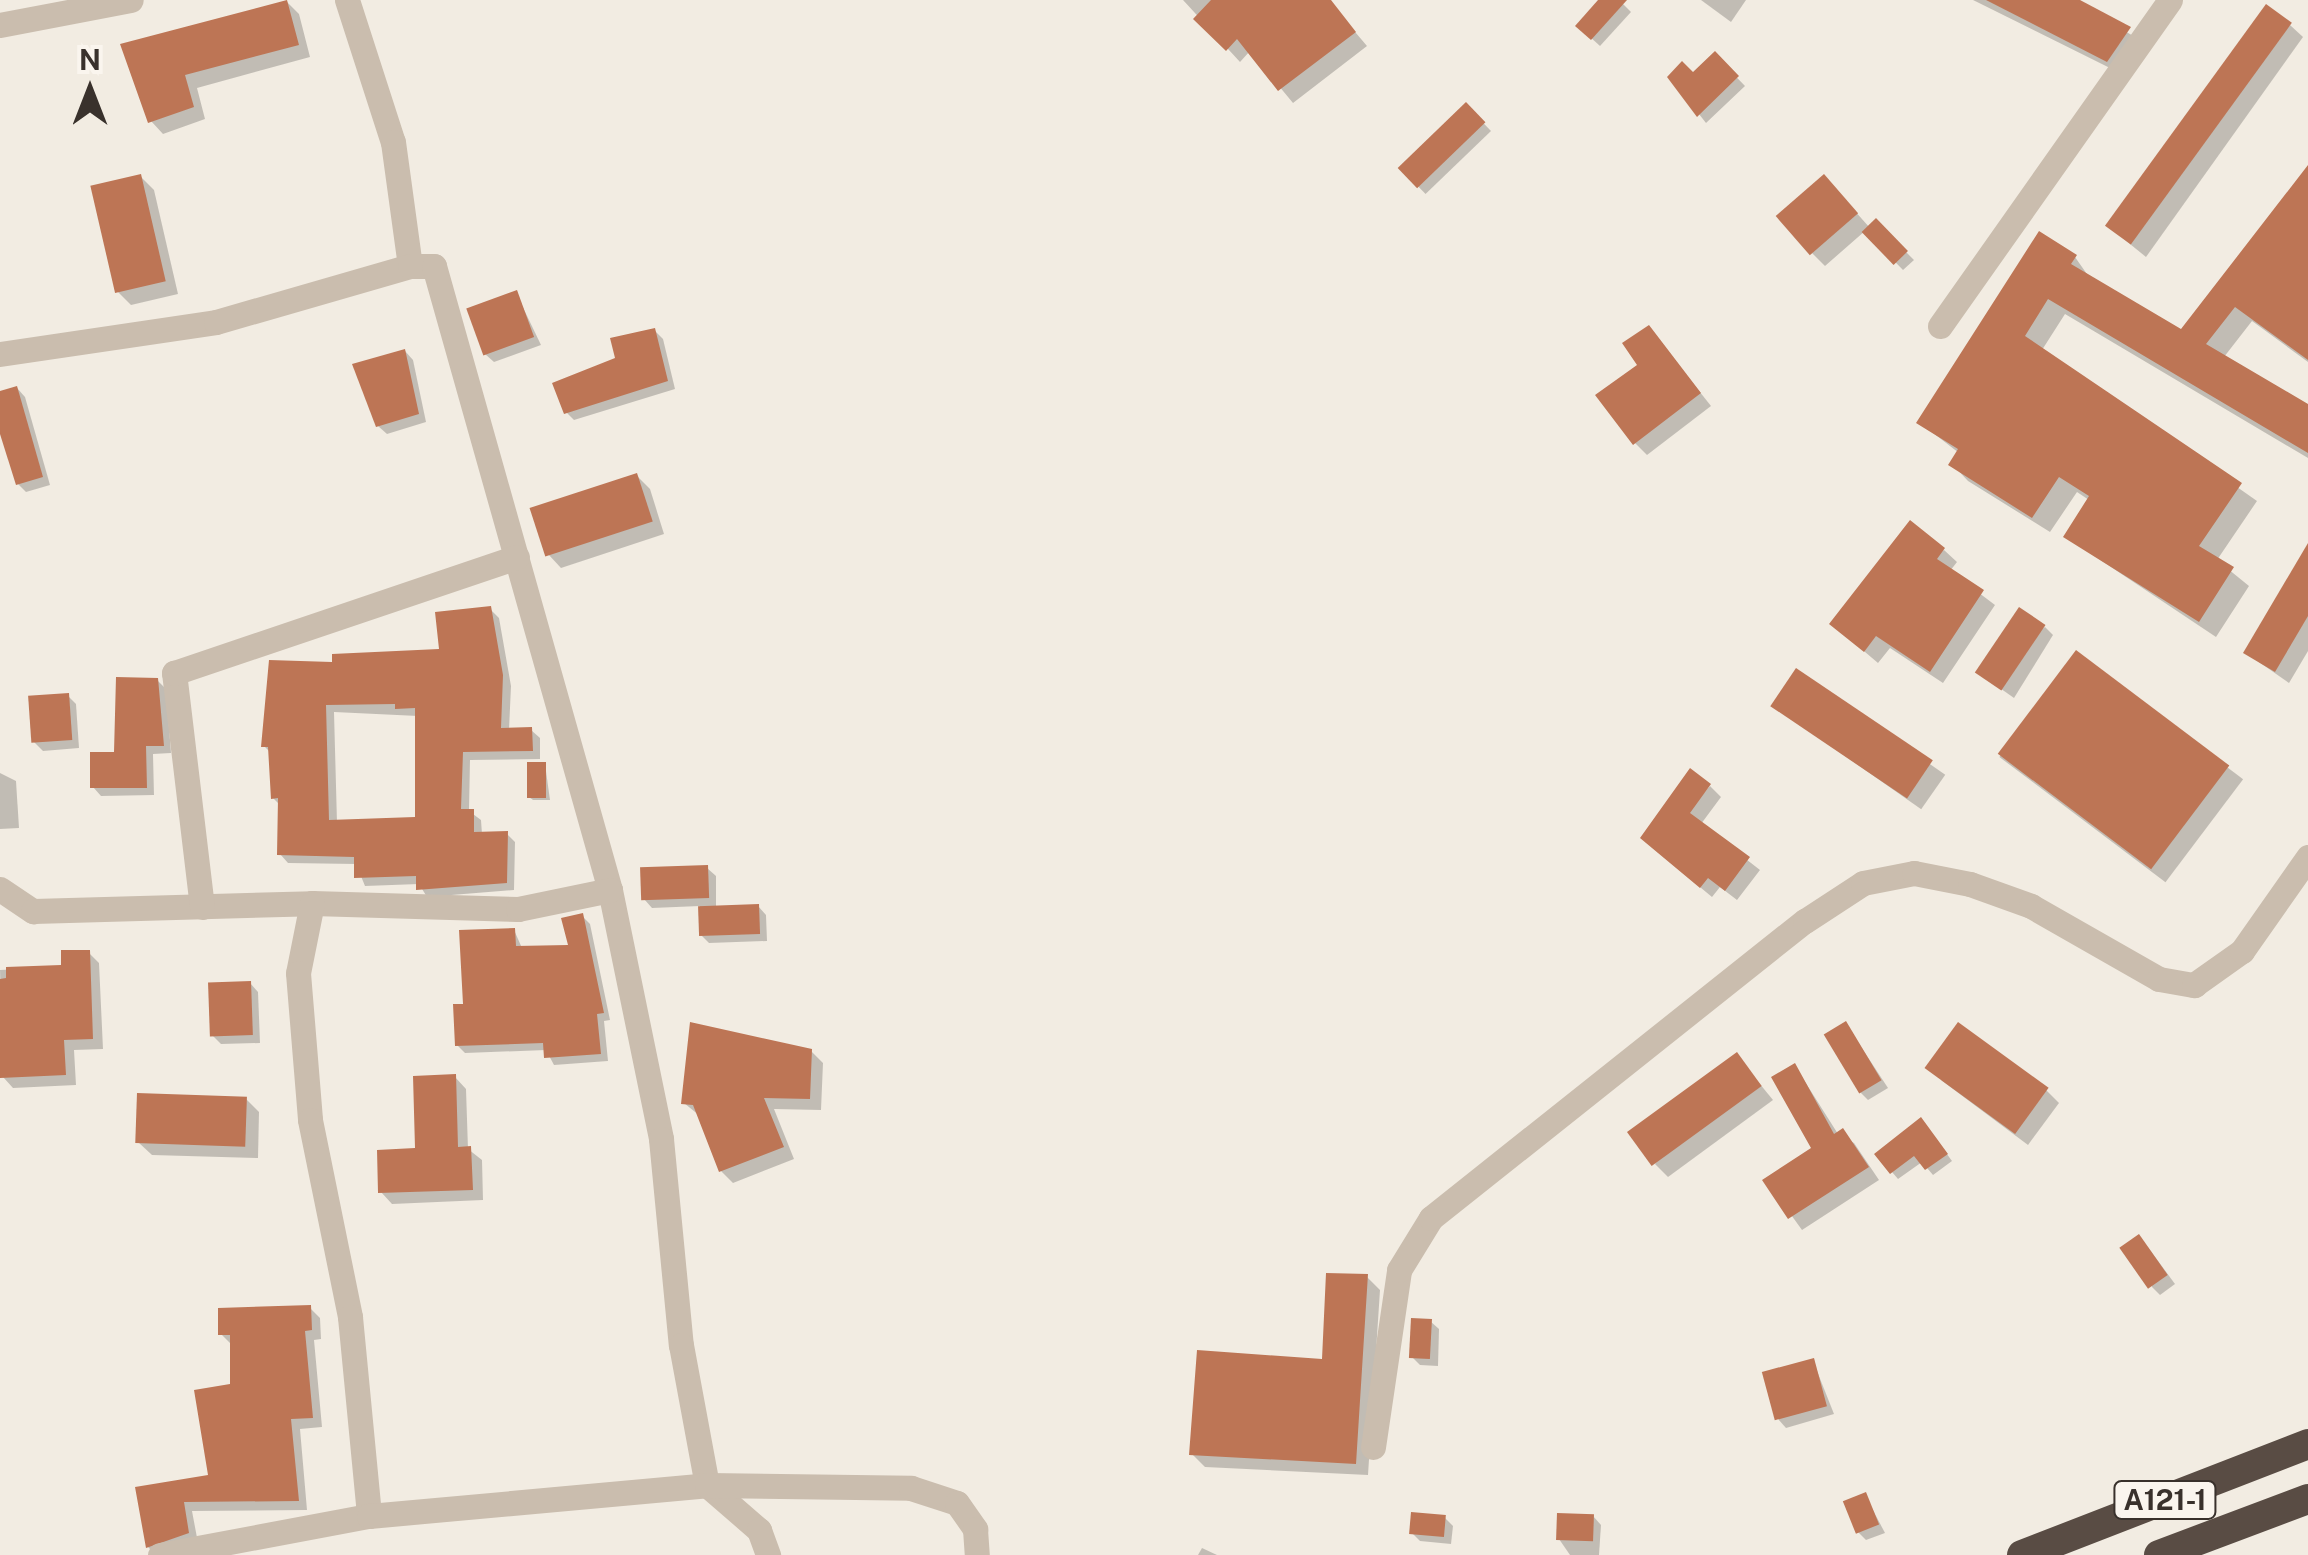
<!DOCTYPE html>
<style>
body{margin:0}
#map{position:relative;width:2308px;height:1555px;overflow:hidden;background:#f2ece2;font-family:"Public Sans",sans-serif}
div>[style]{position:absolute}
.shadow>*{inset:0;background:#0003;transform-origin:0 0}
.building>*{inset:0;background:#bd7555;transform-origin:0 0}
.street>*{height:25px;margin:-12.5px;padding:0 12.5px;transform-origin:12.5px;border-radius:12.5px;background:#cabdae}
.highway>*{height:30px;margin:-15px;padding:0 15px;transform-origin:15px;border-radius:15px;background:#594c44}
span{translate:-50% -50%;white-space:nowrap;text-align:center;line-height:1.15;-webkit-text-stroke:10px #faf5ee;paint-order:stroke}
.shield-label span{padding:2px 8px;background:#faf5ee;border:2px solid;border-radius:8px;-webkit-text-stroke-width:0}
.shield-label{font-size:28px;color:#39312c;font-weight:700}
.north{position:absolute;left:40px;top:40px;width:100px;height:100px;-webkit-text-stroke:8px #faf5ee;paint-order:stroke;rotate:0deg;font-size:28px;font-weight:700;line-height:40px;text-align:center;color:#39312c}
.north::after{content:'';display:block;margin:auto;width:35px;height:45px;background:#39312c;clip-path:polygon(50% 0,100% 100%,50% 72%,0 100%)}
</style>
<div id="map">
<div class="shadow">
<div style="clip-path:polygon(1183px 0,1328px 0,1367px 46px,1293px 103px,1250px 51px,1240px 62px)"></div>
<div style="clip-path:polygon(1601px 0,1619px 0,1631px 12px,1600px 46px,1578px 26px)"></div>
<div style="clip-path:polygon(1701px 0,1746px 0,1731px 22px)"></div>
<div style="clip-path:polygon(1973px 0,2074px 0,2143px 42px,2120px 73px)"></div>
<div style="clip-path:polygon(286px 1px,299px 14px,310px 57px,197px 88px,205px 119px,163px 134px,151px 121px,124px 46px)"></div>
<div style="clip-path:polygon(2290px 25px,2303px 37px,2146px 257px,2109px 227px)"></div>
<div style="clip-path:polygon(1715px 55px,1745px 86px,1706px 123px,1670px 77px,1693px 76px)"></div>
<div style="left:1466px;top:105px;width:36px;height:91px;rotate:46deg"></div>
<div style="clip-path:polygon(2308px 169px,2308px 362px,2252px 321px,2224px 357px,2308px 407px,2308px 458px,2065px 314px,2042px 350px,2257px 501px,2217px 560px,2249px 586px,2216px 637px,2066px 537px,2089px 500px,2077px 492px,2050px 532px,1968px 481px,1952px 464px,1959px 453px,1919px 422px,2075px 257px,2089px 277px,2182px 332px)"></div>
<div style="clip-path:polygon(141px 177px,154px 190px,178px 294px,131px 305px,118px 292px)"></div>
<div style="clip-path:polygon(1837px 191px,1870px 228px,1876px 222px,1914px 260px,1903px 270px,1865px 231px,1825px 266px,1812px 253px)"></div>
<div style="clip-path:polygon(516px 293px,541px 345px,494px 362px,485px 354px)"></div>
<div style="clip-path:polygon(1649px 328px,1711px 406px,1647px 455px,1635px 443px)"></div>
<div style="clip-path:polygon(654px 330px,663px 339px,675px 389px,574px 420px,566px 412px)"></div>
<div style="clip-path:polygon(405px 351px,413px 360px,426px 422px,387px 434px,378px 426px)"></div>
<div style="clip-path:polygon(17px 388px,25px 397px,50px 485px,26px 492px,18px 484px,0 415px,0 393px)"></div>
<div style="clip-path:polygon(637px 476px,650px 489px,664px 534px,561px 568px,548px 554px)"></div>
<div style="clip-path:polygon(2308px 548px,2308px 651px,2289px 683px,2246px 653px)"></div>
<div style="clip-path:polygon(1944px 550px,1957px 562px,1950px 571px,1995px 605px,1943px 683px,1890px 648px,1878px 663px,1832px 624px)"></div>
<div style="clip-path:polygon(evenodd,490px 609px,499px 618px,511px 686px,509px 730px,531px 730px,540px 738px,540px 759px,470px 760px,469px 811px,481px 820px,482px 834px,507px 834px,515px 842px,514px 890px,427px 897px,419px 884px,365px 886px,356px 864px,288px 863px,280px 854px,280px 805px,273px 798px,271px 753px,264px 746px,335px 665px,442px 651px,490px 609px,334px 712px,418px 716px,418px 820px,337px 822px,334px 712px)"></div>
<div style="clip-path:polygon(2045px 627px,2053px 635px,2014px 698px,1980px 674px)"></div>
<div style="left:2077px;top:654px;width:208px;height:129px;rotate:37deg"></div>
<div style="left:1797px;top:671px;width:181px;height:42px;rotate:35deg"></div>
<div style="clip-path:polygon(157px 680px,166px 689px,171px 753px,153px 754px,154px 795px,101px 796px,93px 787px)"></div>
<div style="clip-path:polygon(68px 696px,76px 704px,79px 748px,43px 751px,34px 742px)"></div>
<div style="clip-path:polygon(545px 764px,550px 800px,533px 800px,529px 797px)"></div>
<div style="clip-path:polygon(0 773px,16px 781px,19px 828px,0 829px)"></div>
<div style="clip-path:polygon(1710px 786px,1721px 797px,1701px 824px,1760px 870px,1737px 900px,1720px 887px,1712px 897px,1654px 849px)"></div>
<div style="clip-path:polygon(707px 868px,716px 876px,716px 908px,758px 906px,766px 915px,767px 941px,709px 943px,701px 935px,700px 906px,652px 908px,644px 899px)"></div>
<div style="clip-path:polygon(582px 916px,590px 924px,610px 1020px,604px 1021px,608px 1061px,554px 1065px,546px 1050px,465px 1053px,457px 1045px,465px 1006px,514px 930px,522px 948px,571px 947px)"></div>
<div style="clip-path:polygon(88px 952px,99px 963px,103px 1049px,74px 1050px,76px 1085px,13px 1088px,3px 1077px,0 970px,63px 967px)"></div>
<div style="clip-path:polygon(250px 983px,258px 992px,260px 1043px,221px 1044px,213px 1036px)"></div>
<div style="clip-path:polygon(1846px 1024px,1888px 1088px,1868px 1100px,1860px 1092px)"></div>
<div style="clip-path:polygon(811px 1051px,823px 1063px,821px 1110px,774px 1109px,794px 1159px,733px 1183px,721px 1171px,700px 1116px,684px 1103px)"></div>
<div style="clip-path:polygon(1737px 1056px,1773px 1100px,1668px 1177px,1655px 1164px)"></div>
<div style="clip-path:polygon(1795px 1066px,1838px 1134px,1854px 1143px,1879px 1180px,1802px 1230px,1766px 1180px,1815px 1149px)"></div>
<div style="clip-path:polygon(455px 1077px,466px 1089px,468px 1149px,482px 1160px,483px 1200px,392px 1204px,381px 1192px,418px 1151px)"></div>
<div style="clip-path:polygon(1941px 1080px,2046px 1090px,2059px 1103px,2028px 1145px)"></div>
<div style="clip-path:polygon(246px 1099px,259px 1112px,258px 1158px,152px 1155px,138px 1142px)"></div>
<div style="clip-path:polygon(1927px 1127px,1952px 1161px,1933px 1175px,1922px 1162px,1898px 1179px,1892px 1172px)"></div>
<div style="clip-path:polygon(2147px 1246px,2175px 1284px,2160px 1295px,2152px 1287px)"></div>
<div style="clip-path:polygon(1367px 1277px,1380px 1290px,1368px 1475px,1205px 1467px,1192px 1454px,1325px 1362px)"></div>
<div style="clip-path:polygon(310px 1308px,320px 1318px,321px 1339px,314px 1340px,322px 1427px,300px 1429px,307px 1510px,192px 1511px,198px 1543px,156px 1555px,148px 1547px,138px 1489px,211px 1477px,232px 1386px,231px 1344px,221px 1334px)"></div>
<div style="clip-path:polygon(1430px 1321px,1439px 1329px,1438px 1366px,1420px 1365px,1412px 1357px)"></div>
<div style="clip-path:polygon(1813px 1361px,1834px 1414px,1786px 1428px,1778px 1419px)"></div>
<div style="clip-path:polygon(1865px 1495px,1885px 1533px,1866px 1540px,1858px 1532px)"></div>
<div style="clip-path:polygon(1593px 1516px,1601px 1525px,1599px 1555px,1570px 1555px,1559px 1539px)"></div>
<div style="clip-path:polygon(1445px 1518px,1453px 1526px,1451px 1544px,1420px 1541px,1412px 1533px)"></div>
<div style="clip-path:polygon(1202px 1548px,1217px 1555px,1198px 1555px)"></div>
</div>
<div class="building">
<div style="clip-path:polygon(287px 0,299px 45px,185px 75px,194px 107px,148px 123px,120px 44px)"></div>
<div style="clip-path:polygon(1211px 0,1331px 0,1356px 32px,1278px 91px,1237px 39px,1226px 51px,1193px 19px)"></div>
<div style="clip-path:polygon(1598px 0,1627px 0,1591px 40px,1575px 26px)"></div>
<div style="clip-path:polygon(1986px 0,2080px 0,2131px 27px,2107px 62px)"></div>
<div style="left:2266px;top:4px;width:32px;height:274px;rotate:36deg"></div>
<div style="clip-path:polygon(1715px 51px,1739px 76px,1697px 117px,1667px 77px,1682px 61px,1693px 72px)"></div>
<div style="left:1466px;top:102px;width:28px;height:95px;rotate:46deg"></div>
<div style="clip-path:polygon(2308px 165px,2308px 360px,2235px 307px,2206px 344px,2308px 404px,2308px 453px,2048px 299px,2025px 336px,2242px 483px,2199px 546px,2234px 567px,2199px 622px,2063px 537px,2089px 496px,2059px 477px,2032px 518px,1948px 465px,1958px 449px,1916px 423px,2039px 231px,2077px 255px,2071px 264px,2181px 329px)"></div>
<div style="left:141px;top:174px;width:110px;height:52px;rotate:77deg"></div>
<div style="left:1824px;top:174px;width:52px;height:64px;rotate:49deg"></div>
<div style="left:1876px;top:218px;width:46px;height:20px;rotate:46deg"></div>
<div style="left:517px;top:290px;width:50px;height:54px;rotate:70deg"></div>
<div style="clip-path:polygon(1649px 325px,1701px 393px,1633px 445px,1595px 395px,1637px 365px,1622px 343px)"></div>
<div style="clip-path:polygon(655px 328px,668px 381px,564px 414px,552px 383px,615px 358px,610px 338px)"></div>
<div style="clip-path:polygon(405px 349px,419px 414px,376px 427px,352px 364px)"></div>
<div style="clip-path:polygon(17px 386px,43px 477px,16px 485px,0 434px,0 391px)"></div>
<div style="left:637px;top:473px;width:51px;height:113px;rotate:72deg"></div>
<div style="clip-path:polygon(1910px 520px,1945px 548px,1937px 559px,1984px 590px,1930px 672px,1876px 636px,1864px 652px,1829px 624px)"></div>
<div style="clip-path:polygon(2308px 543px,2308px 616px,2275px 672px,2243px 653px)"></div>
<div style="clip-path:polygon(evenodd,491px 606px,503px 675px,501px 728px,532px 727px,533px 751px,463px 752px,461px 809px,474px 809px,474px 832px,508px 831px,507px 883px,416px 890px,416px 876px,354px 878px,354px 857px,277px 855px,278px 798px,271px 799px,268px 747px,261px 747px,269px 660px,332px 662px,332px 654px,439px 649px,435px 612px,491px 606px,395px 704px,395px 709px,415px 708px,415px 817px,329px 820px,326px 705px,395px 704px)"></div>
<div style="left:2019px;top:607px;width:32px;height:79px;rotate:34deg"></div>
<div style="left:2076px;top:650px;width:192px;height:130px;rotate:37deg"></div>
<div style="left:1796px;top:668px;width:165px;height:46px;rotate:34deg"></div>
<div style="clip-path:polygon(116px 677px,158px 678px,164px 746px,146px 746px,147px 788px,90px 788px,90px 752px,114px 752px)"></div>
<div style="left:69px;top:693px;width:47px;height:41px;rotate:86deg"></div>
<div style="left:527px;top:762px;width:19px;height:36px"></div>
<div style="clip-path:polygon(1690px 768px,1711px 784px,1690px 813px,1750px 857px,1725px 891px,1708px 878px,1700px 888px,1640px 838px)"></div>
<div style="left:708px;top:865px;width:33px;height:68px;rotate:88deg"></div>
<div style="left:759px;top:904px;width:30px;height:61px;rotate:88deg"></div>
<div style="clip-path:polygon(583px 913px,604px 1013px,597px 1014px,601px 1054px,544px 1058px,543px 1043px,455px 1046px,453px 1004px,463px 1004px,459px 930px,515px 928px,516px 946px,568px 945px,561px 918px)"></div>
<div style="clip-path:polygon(61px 950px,90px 950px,93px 1039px,64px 1040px,66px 1075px,0 1078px,0 979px,6px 978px,6px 967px,61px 965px)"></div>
<div style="left:251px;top:981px;width:54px;height:43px;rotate:88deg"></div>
<div style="left:1846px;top:1021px;width:69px;height:26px;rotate:59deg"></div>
<div style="clip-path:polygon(690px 1022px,812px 1049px,810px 1099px,764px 1098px,784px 1147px,719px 1172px,693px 1105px,681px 1104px)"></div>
<div style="left:1958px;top:1022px;width:112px;height:57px;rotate:36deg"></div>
<div style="left:1737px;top:1052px;width:42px;height:136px;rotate:54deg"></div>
<div style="clip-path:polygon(1795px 1063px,1834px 1134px,1843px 1128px,1869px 1167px,1788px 1219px,1762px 1180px,1811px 1148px,1771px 1077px)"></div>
<div style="clip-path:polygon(456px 1074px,458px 1147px,471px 1146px,473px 1190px,378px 1193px,377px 1150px,415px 1148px,413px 1076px)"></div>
<div style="left:137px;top:1093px;width:110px;height:50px;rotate:2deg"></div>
<div style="clip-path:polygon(1921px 1117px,1948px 1154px,1925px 1170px,1914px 1156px,1890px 1174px,1874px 1154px)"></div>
<div style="left:2139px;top:1234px;width:50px;height:24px;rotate:55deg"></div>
<div style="clip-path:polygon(1326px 1273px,1368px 1274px,1356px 1464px,1189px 1455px,1197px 1350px,1322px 1359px)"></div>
<div style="clip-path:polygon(311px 1305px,312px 1330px,305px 1331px,313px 1418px,291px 1419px,299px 1501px,184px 1502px,189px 1533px,146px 1548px,135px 1487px,208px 1475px,194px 1390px,230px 1384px,230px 1335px,218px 1335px,218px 1308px)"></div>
<div style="left:1411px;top:1318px;width:21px;height:40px;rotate:3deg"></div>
<div style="left:1814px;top:1358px;width:50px;height:54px;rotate:75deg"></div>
<div style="left:1866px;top:1492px;width:35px;height:25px;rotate:68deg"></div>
<div style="left:1411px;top:1512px;width:35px;height:22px;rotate:5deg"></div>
<div style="left:1557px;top:1513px;width:37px;height:27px;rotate:2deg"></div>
</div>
<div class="street">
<div style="left:347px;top:0;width:149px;rotate:72.1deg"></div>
<div style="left:393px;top:142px;width:125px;rotate:82.2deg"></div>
<div style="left:0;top:25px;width:133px;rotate:-10.8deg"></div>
<div style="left:1940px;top:326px;width:399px;rotate:-54.8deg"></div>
<div style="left:0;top:354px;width:218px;rotate:-8.4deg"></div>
<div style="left:216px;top:322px;width:202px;rotate:-16.1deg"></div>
<div style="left:410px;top:266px;width:24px"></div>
<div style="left:434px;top:266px;width:648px;rotate:74.25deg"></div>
<div style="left:610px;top:890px;width:254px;rotate:78.4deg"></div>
<div style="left:661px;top:1139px;width:207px;rotate:84.5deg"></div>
<div style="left:681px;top:1345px;width:142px;rotate:79.5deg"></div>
<div style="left:707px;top:1485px;width:69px;rotate:40.9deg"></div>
<div style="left:759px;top:1530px;width:27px;rotate:70deg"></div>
<div style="left:0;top:889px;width:40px;rotate:34deg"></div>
<div style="left:33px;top:911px;width:279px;rotate:-1.6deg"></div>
<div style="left:312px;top:903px;width:206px;rotate:1.7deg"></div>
<div style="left:518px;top:909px;width:94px;rotate:-11.7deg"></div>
<div style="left:312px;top:903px;width:71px;rotate:101.3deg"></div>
<div style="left:298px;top:973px;width:147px;rotate:85.3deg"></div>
<div style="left:310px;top:1120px;width:201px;rotate:78.5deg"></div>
<div style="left:350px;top:1317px;width:200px;rotate:84.5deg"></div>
<div style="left:202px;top:907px;width:236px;rotate:-96.8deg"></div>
<div style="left:174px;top:673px;width:362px;rotate:-18.7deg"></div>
<div style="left:1373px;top:1447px;width:179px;rotate:-81.6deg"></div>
<div style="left:1399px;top:1270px;width:61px;rotate:-58.4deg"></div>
<div style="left:1431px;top:1218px;width:478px;rotate:-38.5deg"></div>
<div style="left:1805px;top:921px;width:69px;rotate:-33.2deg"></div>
<div style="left:1863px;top:883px;width:52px;rotate:-11.1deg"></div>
<div style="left:1914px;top:873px;width:57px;rotate:11.1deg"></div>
<div style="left:1970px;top:884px;width:65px;rotate:19.8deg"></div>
<div style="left:2031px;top:906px;width:147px;rotate:29.7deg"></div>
<div style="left:2159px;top:979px;width:36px;rotate:10deg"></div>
<div style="left:2194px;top:985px;width:59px;rotate:-35.3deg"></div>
<div style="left:2242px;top:951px;width:115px;rotate:-54.9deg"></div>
<div style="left:160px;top:1555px;width:213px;rotate:-10.6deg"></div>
<div style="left:369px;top:1516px;width:339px;rotate:-5.2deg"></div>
<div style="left:707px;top:1485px;width:204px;rotate:0.8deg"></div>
<div style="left:911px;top:1488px;width:48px;rotate:18.1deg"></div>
<div style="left:957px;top:1503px;width:32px;rotate:55deg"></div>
<div style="left:975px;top:1529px;width:26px;rotate:86deg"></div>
</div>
<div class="highway">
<div style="left:2022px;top:1555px;width:307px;rotate:-21.2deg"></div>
<div style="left:2159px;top:1555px;width:159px;rotate:-20.6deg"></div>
</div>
<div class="shield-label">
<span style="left:2165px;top:1500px">A121-1</span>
</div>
<div class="north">N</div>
</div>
